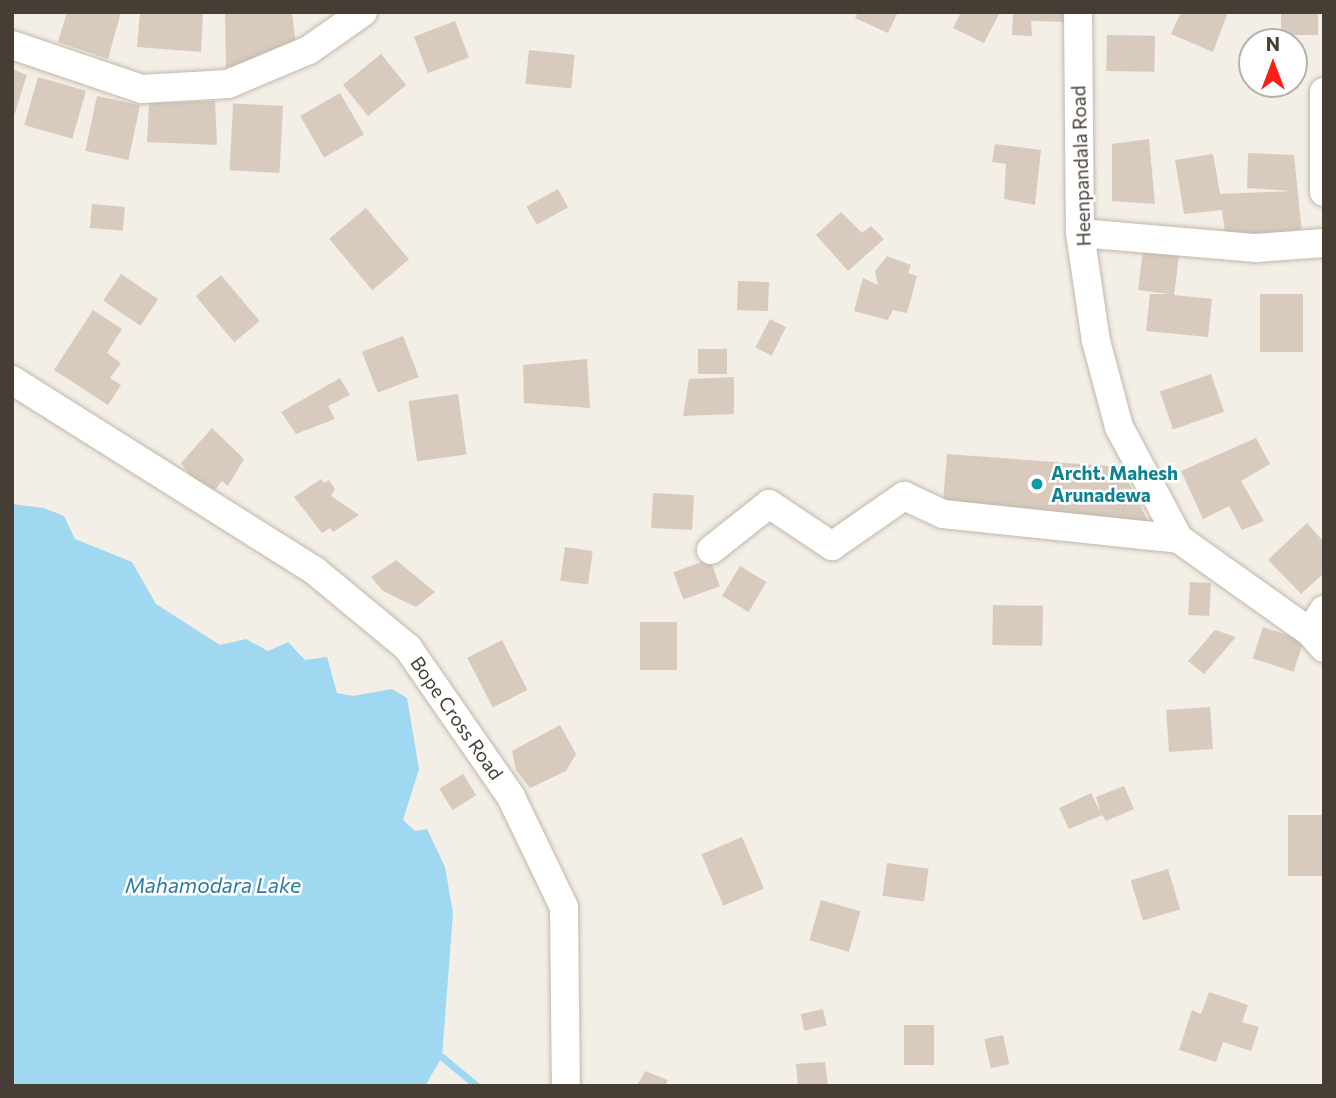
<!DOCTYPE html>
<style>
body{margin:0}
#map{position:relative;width:1336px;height:1098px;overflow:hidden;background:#f3eee6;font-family:Commissioner,sans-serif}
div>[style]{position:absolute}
.water>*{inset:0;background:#a1d8f1}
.stream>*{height:7px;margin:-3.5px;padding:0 3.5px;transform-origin:3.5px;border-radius:3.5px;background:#a1d8f1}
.building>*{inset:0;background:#d8cbbe;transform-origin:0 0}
.roads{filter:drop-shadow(0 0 2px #c2b7ab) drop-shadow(0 0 2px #c2b7ab)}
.minor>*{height:28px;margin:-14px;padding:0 14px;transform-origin:14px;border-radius:14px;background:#fff}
.dots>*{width:19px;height:19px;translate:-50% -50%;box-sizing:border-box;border:4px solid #fff;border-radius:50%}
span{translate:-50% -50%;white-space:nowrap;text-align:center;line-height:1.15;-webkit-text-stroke:5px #fff;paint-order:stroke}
.street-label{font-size:19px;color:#463e35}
.culture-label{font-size:19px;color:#0d838f;font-weight:700}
.left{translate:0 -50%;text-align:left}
.water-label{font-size:21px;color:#2a7ba3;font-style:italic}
.frame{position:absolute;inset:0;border:14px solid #463e35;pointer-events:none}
.north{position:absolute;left:1238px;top:28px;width:70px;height:70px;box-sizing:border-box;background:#fff;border:2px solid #b5b2ae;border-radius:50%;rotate:0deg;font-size:19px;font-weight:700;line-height:28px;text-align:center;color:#463e35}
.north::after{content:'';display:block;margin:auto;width:24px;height:32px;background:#fc2014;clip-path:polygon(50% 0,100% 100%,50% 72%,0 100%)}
</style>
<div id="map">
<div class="water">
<div style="clip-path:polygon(12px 504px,44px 508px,64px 516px,75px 539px,132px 562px,156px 604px,220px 645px,246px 639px,268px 651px,288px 642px,305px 660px,327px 657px,337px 693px,353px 696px,392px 689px,407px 698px,419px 769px,403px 820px,415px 831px,427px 829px,445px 867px,453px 913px,442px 1057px,425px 1086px,12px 1086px)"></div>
</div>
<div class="stream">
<div style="left:442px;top:1057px;width:45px;rotate:39.6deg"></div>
</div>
<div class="building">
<div style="clip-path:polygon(67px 12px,121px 12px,108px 59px,58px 42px)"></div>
<div style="clip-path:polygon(140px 12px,203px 12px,201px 52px,137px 47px)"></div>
<div style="clip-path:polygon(225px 12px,292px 12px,296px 47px,226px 68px)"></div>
<div style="clip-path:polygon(858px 12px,898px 12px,888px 33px,855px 18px)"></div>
<div style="clip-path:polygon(961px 12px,1000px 12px,984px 43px,953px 28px)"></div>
<div style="clip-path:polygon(1013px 12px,1070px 12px,1071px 22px,1031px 21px,1032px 36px,1012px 35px)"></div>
<div style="clip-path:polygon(1181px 12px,1228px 12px,1213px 52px,1171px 34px)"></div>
<div style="left:1281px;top:12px;width:37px;height:23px"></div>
<div style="left:455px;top:21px;width:39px;height:44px;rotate:69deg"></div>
<div style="left:1107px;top:35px;width:48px;height:36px;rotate:1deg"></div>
<div style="left:529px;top:50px;width:46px;height:34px;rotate:6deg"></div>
<div style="left:381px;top:54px;width:40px;height:49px;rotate:51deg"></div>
<div style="clip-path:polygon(12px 69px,27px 75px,13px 119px,12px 119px)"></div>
<div style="left:38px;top:77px;width:50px;height:50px;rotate:16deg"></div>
<div style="left:340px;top:93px;width:48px;height:46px;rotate:60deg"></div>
<div style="left:97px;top:96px;width:44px;height:56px;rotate:12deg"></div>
<div style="clip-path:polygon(215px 101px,217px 145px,147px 142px,149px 103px)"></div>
<div style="left:283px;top:106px;width:67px;height:50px;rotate:93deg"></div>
<div style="clip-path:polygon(1149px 139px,1155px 204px,1112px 201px,1112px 144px)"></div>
<div style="clip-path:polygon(995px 144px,1041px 150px,1035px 205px,1004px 199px,1006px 164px,992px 162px)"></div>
<div style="clip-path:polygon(1248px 153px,1294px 155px,1302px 233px,1226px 240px,1222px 210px,1184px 214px,1175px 160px,1213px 154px,1220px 194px,1291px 191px,1247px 188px)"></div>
<div style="left:558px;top:189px;width:21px;height:36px;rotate:61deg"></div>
<div style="left:92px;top:204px;width:33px;height:24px;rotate:5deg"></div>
<div style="left:366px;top:208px;width:67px;height:48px;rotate:50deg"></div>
<div style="clip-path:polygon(841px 212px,862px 233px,871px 226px,884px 239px,848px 271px,816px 235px)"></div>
<div style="clip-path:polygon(1144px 243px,1180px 248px,1174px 295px,1212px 299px,1208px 337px,1146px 331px,1150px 294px,1169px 294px,1138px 290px)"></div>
<div style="clip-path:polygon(887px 256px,911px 265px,908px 273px,917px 276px,907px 313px,893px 310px,888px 320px,854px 311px,863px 278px,878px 285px,875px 271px)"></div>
<div style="left:121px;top:274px;width:45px;height:32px;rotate:34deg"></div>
<div style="left:221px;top:275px;width:60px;height:33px;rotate:50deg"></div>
<div style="left:738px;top:281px;width:31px;height:29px;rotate:2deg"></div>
<div style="left:1303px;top:294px;width:58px;height:43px;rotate:90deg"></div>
<div style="clip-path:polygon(93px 310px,122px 329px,107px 353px,121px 363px,110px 378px,121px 385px,108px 405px,54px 370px)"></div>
<div style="left:770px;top:319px;width:18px;height:32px;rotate:27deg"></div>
<div style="left:403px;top:336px;width:44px;height:44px;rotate:69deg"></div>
<div style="left:727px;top:349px;width:25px;height:29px;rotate:90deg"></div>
<div style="clip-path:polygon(587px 359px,590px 408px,524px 403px,523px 365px)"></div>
<div style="left:1211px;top:374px;width:40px;height:54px;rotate:71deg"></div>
<div style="clip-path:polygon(734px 377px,734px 414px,683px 416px,689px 379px)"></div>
<div style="clip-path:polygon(340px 378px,350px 395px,328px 406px,335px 419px,296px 434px,281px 412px)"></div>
<div style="left:458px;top:394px;width:61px;height:50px;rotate:82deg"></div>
<div style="clip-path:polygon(212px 428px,244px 459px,228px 486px,222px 481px,215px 490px,194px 481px,181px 463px)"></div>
<div style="clip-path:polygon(1256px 438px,1270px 464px,1241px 481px,1264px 521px,1242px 530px,1229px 506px,1203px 519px,1181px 471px)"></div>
<div style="clip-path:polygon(947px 454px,1121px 467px,1150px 525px,943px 502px)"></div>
<div style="clip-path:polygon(321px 479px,324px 483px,329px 480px,335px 489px,331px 496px,359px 515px,333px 532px,330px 528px,322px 533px,294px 497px)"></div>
<div style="left:653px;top:493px;width:41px;height:35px;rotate:3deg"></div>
<div style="clip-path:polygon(1307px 523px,1324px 542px,1324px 573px,1301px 594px,1268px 560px)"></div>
<div style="left:565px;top:547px;width:28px;height:34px;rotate:8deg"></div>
<div style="left:710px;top:559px;width:29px;height:39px;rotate:70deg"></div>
<div style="clip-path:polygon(396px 560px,435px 592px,416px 607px,383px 591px,371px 577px)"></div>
<div style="left:740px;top:566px;width:31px;height:35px;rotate:31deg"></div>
<div style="left:1190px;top:582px;width:21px;height:33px;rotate:3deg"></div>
<div style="left:993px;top:605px;width:50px;height:40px;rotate:1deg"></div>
<div style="left:640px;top:622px;width:37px;height:48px"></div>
<div style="left:1263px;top:627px;width:43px;height:33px;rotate:18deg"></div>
<div style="clip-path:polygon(1215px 630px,1236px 637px,1204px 674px,1188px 661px)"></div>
<div style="left:502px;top:640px;width:56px;height:39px;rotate:63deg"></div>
<div style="left:1210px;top:707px;width:42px;height:44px;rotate:86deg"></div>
<div style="clip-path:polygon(560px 725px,576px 754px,566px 771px,530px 788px,516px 770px,512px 751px)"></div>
<div style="left:463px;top:774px;width:25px;height:28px;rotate:58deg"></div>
<div style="clip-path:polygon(1124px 786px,1134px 809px,1106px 821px,1102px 815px,1069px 829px,1059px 808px,1091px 793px,1101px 813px,1096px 797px)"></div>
<div style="left:1324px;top:815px;width:61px;height:36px;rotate:90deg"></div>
<div style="left:742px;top:837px;width:56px;height:44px;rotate:67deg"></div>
<div style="left:887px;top:863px;width:42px;height:33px;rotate:8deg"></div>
<div style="left:1168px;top:869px;width:42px;height:39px;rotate:73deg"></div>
<div style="left:821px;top:900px;width:41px;height:42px;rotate:16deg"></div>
<div style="clip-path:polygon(1209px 992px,1248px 1005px,1242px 1022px,1259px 1027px,1251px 1051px,1223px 1042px,1216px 1062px,1179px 1050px,1192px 1010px,1201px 1014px)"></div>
<div style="left:823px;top:1009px;width:17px;height:23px;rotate:77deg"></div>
<div style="left:904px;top:1025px;width:30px;height:40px"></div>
<div style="left:1003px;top:1035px;width:30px;height:19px;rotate:78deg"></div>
<div style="clip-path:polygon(825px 1062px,828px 1086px,798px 1086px,796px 1064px)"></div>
<div style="clip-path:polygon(645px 1071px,668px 1080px,665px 1086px,637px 1086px)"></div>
</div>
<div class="roads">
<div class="minor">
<div style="left:1078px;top:12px;width:221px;rotate:89.5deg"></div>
<div style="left:1080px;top:233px;width:109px;rotate:81.6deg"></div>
<div style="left:1096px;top:341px;width:89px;rotate:75deg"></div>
<div style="left:1119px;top:427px;width:127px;rotate:61.8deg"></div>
<div style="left:1179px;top:539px;width:161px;rotate:35.4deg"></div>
<div style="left:1310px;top:632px;width:21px;rotate:49deg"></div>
<div style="left:12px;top:45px;width:137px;rotate:18.7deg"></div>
<div style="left:142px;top:89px;width:86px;rotate:-3.3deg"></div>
<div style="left:228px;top:84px;width:88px;rotate:-22.8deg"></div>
<div style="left:309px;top:50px;width:66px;rotate:-35.1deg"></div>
<div style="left:1324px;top:92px;width:100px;rotate:90deg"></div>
<div style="left:1080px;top:233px;width:177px;rotate:4.9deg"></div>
<div style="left:1256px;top:248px;width:68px;rotate:-4.2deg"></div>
<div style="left:12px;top:380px;width:358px;rotate:32.2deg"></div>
<div style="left:315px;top:571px;width:121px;rotate:39.6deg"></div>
<div style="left:408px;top:648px;width:181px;rotate:55.3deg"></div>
<div style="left:511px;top:797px;width:122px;rotate:64.3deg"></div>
<div style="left:564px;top:907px;width:179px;rotate:89.4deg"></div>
<div style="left:711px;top:550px;width:74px;rotate:-38.4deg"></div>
<div style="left:769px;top:504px;width:76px;rotate:33.7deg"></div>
<div style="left:832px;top:546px;width:88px;rotate:-34.8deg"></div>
<div style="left:904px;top:496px;width:43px;rotate:24.8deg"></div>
<div style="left:943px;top:514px;width:237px;rotate:6deg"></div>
<div style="left:1310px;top:632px;width:26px;rotate:-58deg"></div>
</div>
</div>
<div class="dots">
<div style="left:1037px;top:484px;background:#0f9aa8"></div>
</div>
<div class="street-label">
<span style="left:1081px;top:166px;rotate:-92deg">Heenpandala Road</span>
<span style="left:457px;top:718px;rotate:55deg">Bope Cross Road</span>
</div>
<div class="culture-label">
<span class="left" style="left:1051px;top:484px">Archt. Mahesh<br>Arunadewa</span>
</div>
<div class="water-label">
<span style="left:213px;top:885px">Mahamodara Lake</span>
</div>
<div class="frame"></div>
<div class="north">N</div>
</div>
